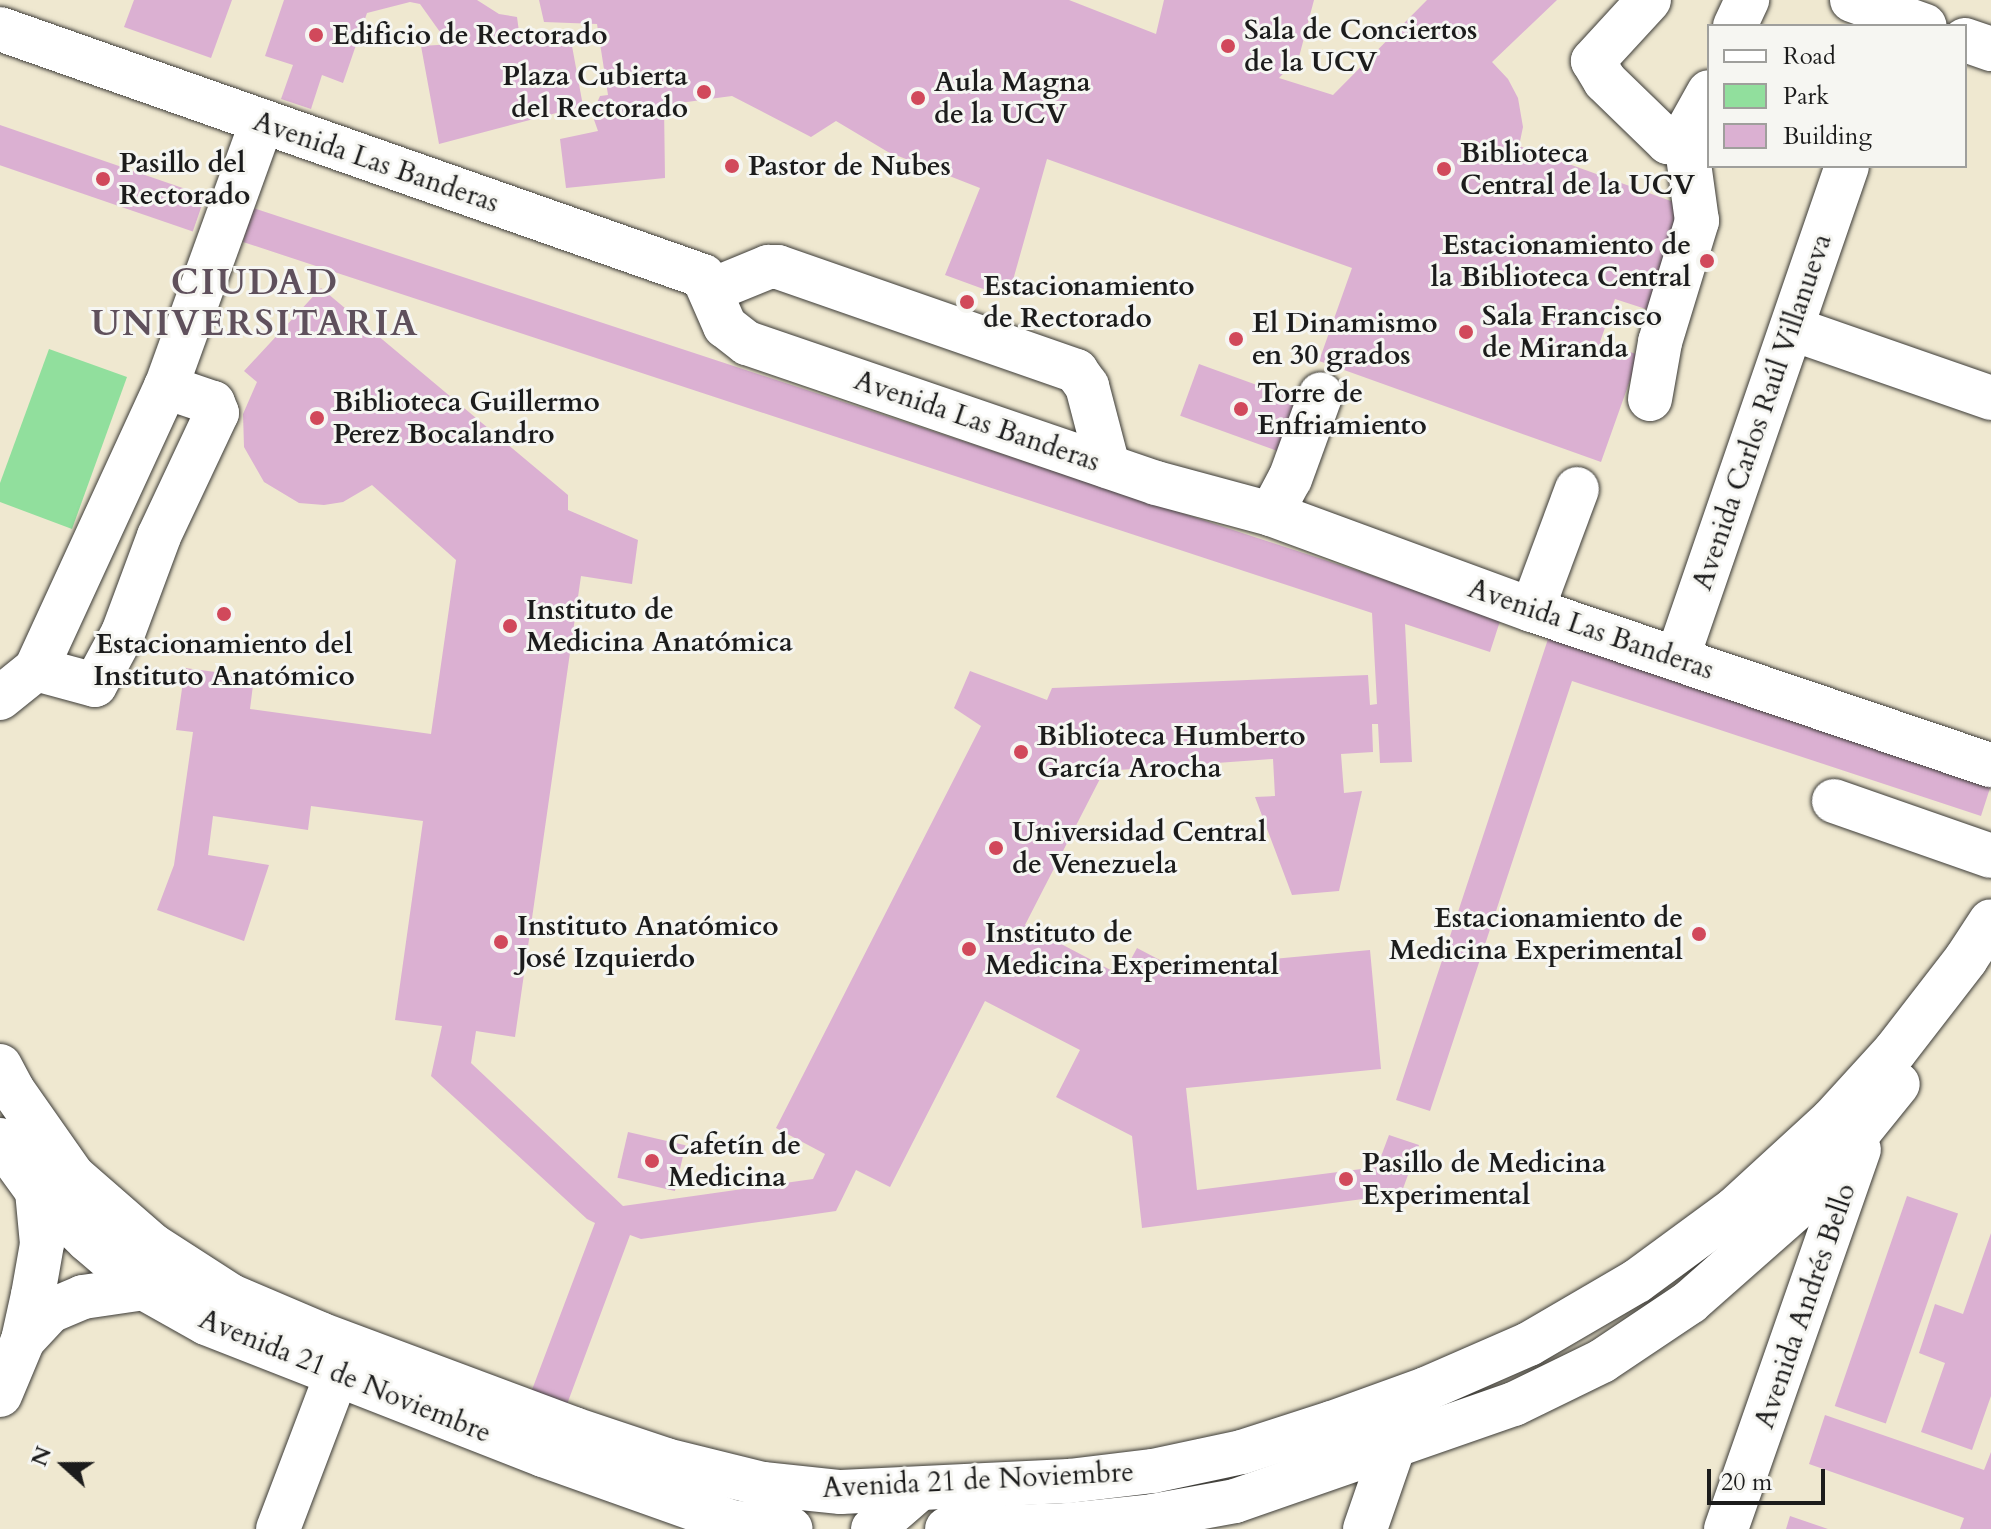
<!DOCTYPE html>
<meta charset="utf-8">
<style>
body{margin:0}
#map{position:relative;width:1991px;height:1529px;overflow:hidden;background:#efe8d0;font-family:Cardo,serif}
div>[style]{position:absolute}
.green>*{inset:0;background:#91df9d}
.building>*{inset:0;background:#dbb0d2;transform-origin:0 0}
.roads{filter:drop-shadow(0 0 2px #3c3b37) drop-shadow(0 0 2px #3c3b37)}
.minor>*{height:44px;margin:-22px;padding:0 22px;transform-origin:22px;border-radius:22px;background:#fff}
.dots>*{width:22px;height:22px;translate:-50% -50%;box-sizing:border-box;border:4px solid #f6f6f2;border-radius:50%}
span{translate:-50% -50%;white-space:nowrap;text-align:center;line-height:1.15;-webkit-text-stroke:6px #f6f6f2;paint-order:stroke}
.poi-label{font-size:28px;color:#1c1c1c;font-weight:700}
.left{translate:0 -50%;text-align:left}
.right{translate:-100% -50%;text-align:right}
.street-label{font-size:28px;color:#1c1c1c}
.district-label{font-size:36px;color:#5f505c;font-weight:700;letter-spacing:2px}
.legend{position:absolute;left:1707px;top:24px;width:260px;height:144px;box-sizing:border-box;background:#f6f6f2;border:2px solid #9f9f9c;margin:0;padding:10px 14px;list-style:none;font-size:24px;color:#1c1c1c}
.legend li{display:flex;align-items:center;gap:16px;height:40px}
.legend b{width:40px;border:2px solid #9f9f9c}
.north{position:absolute;left:24px;top:1425px;width:80px;height:80px;-webkit-text-stroke:6px #f6f6f2;paint-order:stroke;rotate:291deg;font-size:22px;font-weight:700;line-height:32px;text-align:center;color:#1c1c1c}
.north::after{content:'';display:block;margin:auto;width:28px;height:36px;background:#1c1c1c;clip-path:polygon(50% 0,100% 100%,50% 72%,0 100%)}
.scale{position:absolute;left:1707px;top:1469px;width:118px;height:36px;box-sizing:border-box;border:4px solid #1c1c1c;border-top:0;padding-left:10px;font-size:24px;line-height:28px;white-space:nowrap;color:#1c1c1c;-webkit-text-stroke:6px #f6f6f2;paint-order:stroke}
</style>
<div id="map">
<div class="green">
<div style="clip-path:polygon(49px 349px,127px 377px,72px 529px,0 502px,0 483px)"></div>
</div>
<div class="building">
<div style="clip-path:polygon(134px 0,232px 0,211px 58px,124px 27px)"></div>
<div style="clip-path:polygon(284px 0,477px 0,499px 14px,517px 17px,520px 39px,570px 35px,583px 106px,439px 144px,421px 46px,454px 44px,440px 32px,420px 4px,410px 2px,367px 13px,343px 83px,322px 75px,311px 109px,281px 99px,293px 65px,265px 56px)"></div>
<div style="clip-path:polygon(539px 0,1069px 0,1156px 34px,1164px 0,1314px 0,1299px 57px,1279px 78px,1333px 95px,1427px 0,1557px 0,1492px 62px,1508px 79px,1518px 98px,1523px 127px,1519px 146px,1693px 209px,1655px 312px,1615px 299px,1600px 342px,1639px 355px,1601px 462px,1319px 361px,1352px 268px,1047px 159px,1008px 298px,945px 275px,980px 188px,888px 152px,836px 121px,811px 137px,732px 96px,664px 105px,665px 178px,566px 188px,560px 139px,598px 131px,592px 114px,600px 96px,608px 95px,597px 24px,544px 22px)"></div>
<div style="left:0;top:125px;width:217px;height:38px;rotate:19deg"></div>
<div style="clip-path:polygon(253px 208px,1501px 618px,1490px 652px,1405px 624px,1412px 762px,1380px 763px,1378px 724px,1372px 724px,1373px 752px,1341px 754px,1344px 793px,1362px 791px,1339px 891px,1292px 895px,1255px 797px,1275px 796px,1273px 759px,1104px 771px,1025px 925px,1122px 976px,1137px 948px,1175px 968px,1370px 950px,1381px 1069px,1186px 1088px,1197px 1190px,1377px 1167px,1389px 1135px,1419px 1145px,1401px 1194px,1142px 1228px,1132px 1136px,1056px 1097px,1080px 1050px,985px 1001px,890px 1187px,856px 1170px,836px 1211px,641px 1239px,630px 1235px,563px 1415px,527px 1403px,595px 1223px,587px 1219px,431px 1076px,442px 1026px,395px 1020px,423px 821px,311px 806px,308px 830px,213px 816px,208px 855px,269px 865px,244px 941px,157px 910px,174px 865px,193px 732px,176px 730px,185px 668px,254px 677px,250px 709px,431px 734px,456px 560px,372px 485px,343px 502px,324px 505px,299px 503px,264px 482px,244px 447px,243px 414px,257px 382px,244px 371px,321px 288px,568px 495px,568px 510px,638px 540px,632px 584px,581px 576px,515px 1037px,476px 1031px,471px 1063px,623px 1206px,813px 1179px,825px 1154px,776px 1128px,981px 726px,954px 708px,970px 671px,1047px 700px,1052px 688px,1368px 675px,1370px 705px,1377px 704px,1372px 613px,243px 242px)"></div>
<div style="left:1199px;top:364px;width:109px;height:55px;rotate:20deg"></div>
<div style="clip-path:polygon(1549px 636px,1991px 785px,1981px 816px,1572px 681px,1430px 1111px,1396px 1100px)"></div>
<div style="left:628px;top:1132px;width:59px;height:47px;rotate:13deg"></div>
<div style="left:1907px;top:1196px;width:54px;height:222px;rotate:19deg"></div>
<div style="clip-path:polygon(1991px 1233px,1991px 1396px,1972px 1450px,1921px 1432px,1945px 1363px,1919px 1353px,1935px 1304px,1963px 1314px)"></div>
<div style="clip-path:polygon(1825px 1415px,1984px 1470px,1991px 1452px,1991px 1529px,1960px 1529px,1964px 1518px,1809px 1464px)"></div>
<div style="clip-path:polygon(1790px 1516px,1828px 1529px,1786px 1529px)"></div>
</div>
<div class="roads">
<div class="minor">
<div style="left:1649px;top:0;width:83px;rotate:132.6deg"></div>
<div style="left:1593px;top:61px;width:23px;rotate:59deg"></div>
<div style="left:1605px;top:81px;width:88px;rotate:44.1deg"></div>
<div style="left:1668px;top:142px;width:18px;rotate:-22deg"></div>
<div style="left:1685px;top:135px;width:49px;rotate:-60.8deg"></div>
<div style="left:1852px;top:0;width:77px;rotate:19.6deg"></div>
<div style="left:1735px;top:26px;width:29px;rotate:-65deg"></div>
<div style="left:0;top:29px;width:745px;rotate:19.36deg"></div>
<div style="left:703px;top:276px;width:55px;rotate:66.3deg"></div>
<div style="left:725px;top:326px;width:28px;rotate:38deg"></div>
<div style="left:747px;top:343px;width:432px;rotate:18.9deg"></div>
<div style="left:1156px;top:483px;width:119px;rotate:15.1deg"></div>
<div style="left:1271px;top:514px;width:278px;rotate:20.2deg"></div>
<div style="left:1532px;top:610px;width:484px;rotate:18.7deg"></div>
<div style="left:1965px;top:40px;width:28px;rotate:19deg"></div>
<div style="left:712px;top:290px;width:61px;rotate:-22.3deg"></div>
<div style="left:768px;top:267px;width:10px"></div>
<div style="left:778px;top:267px;width:316px;rotate:19.2deg"></div>
<div style="left:1076px;top:371px;width:19px;rotate:54deg"></div>
<div style="left:1087px;top:386px;width:83px;rotate:75.3deg"></div>
<div style="left:1793px;top:329px;width:210px;rotate:19.2deg"></div>
<div style="left:1650px;top:399px;width:58px;rotate:-80deg"></div>
<div style="left:1660px;top:342px;width:127px;rotate:-73deg"></div>
<div style="left:1697px;top:221px;width:87px;rotate:-97.9deg"></div>
<div style="left:1271px;top:514px;width:40px;rotate:-62deg"></div>
<div style="left:1290px;top:479px;width:90px;rotate:-70deg"></div>
<div style="left:1532px;top:610px;width:129px;rotate:-69.6deg"></div>
<div style="left:1677px;top:659px;width:521px;rotate:-70.97deg"></div>
<div style="left:36px;top:669px;width:61px;rotate:15.2deg"></div>
<div style="left:95px;top:685px;width:59px;rotate:-61.7deg"></div>
<div style="left:123px;top:633px;width:103px;rotate:-69.6deg"></div>
<div style="left:159px;top:536px;width:136px;rotate:-64.8deg"></div>
<div style="left:217px;top:413px;width:11px;rotate:-112deg"></div>
<div style="left:213px;top:403px;width:50px;rotate:-161.2deg"></div>
<div style="left:0;top:698px;width:46px;rotate:-38.9deg"></div>
<div style="left:36px;top:669px;width:311px;rotate:-65.3deg"></div>
<div style="left:166px;top:387px;width:282px;rotate:-70.1deg"></div>
<div style="left:1834px;top:801px;width:166px;rotate:19.3deg"></div>
<div style="left:0;top:1066px;width:26px;rotate:62deg"></div>
<div style="left:12px;top:1089px;width:106px;rotate:55deg"></div>
<div style="left:73px;top:1176px;width:105px;rotate:41.1deg"></div>
<div style="left:152px;top:1245px;width:94px;rotate:32.8deg"></div>
<div style="left:231px;top:1296px;width:97px;rotate:23.1deg"></div>
<div style="left:320px;top:1334px;width:271px;rotate:20.5deg"></div>
<div style="left:574px;top:1429px;width:97px;rotate:18.6deg"></div>
<div style="left:666px;top:1460px;width:100px;rotate:13.9deg"></div>
<div style="left:763px;top:1484px;width:78px;rotate:5.9deg"></div>
<div style="left:841px;top:1492px;width:228px;rotate:-2.8deg"></div>
<div style="left:1069px;top:1481px;width:85px;rotate:-6.8deg"></div>
<div style="left:1153px;top:1471px;width:91px;rotate:-12.1deg"></div>
<div style="left:1242px;top:1452px;width:95px;rotate:-17.9deg"></div>
<div style="left:1332px;top:1423px;width:100px;rotate:-19.9deg"></div>
<div style="left:1426px;top:1389px;width:112px;rotate:-23.6deg"></div>
<div style="left:1529px;top:1344px;width:125px;rotate:-30.3deg"></div>
<div style="left:1637px;top:1281px;width:122px;rotate:-36.3deg"></div>
<div style="left:1735px;top:1209px;width:132px;rotate:-42.5deg"></div>
<div style="left:1832px;top:1120px;width:93px;rotate:-47.6deg"></div>
<div style="left:1895px;top:1051px;width:116px;rotate:-52.3deg"></div>
<div style="left:1966px;top:959px;width:45px;rotate:-56.7deg"></div>
<div style="left:0;top:1140px;width:63px;rotate:54deg"></div>
<div style="left:37px;top:1191px;width:71px;rotate:43.9deg"></div>
<div style="left:88px;top:1240px;width:74px;rotate:40.6deg"></div>
<div style="left:144px;top:1288px;width:71px;rotate:29.4deg"></div>
<div style="left:206px;top:1323px;width:362px;rotate:21.4deg"></div>
<div style="left:543px;top:1455px;width:200px;rotate:19.6deg"></div>
<div style="left:731px;top:1522px;width:60px;rotate:6.7deg"></div>
<div style="left:23px;top:1340px;width:40px;rotate:-47deg"></div>
<div style="left:50px;top:1311px;width:36px;rotate:-23deg"></div>
<div style="left:83px;top:1297px;width:62px;rotate:-8.4deg"></div>
<div style="left:0;top:1395px;width:60px;rotate:-67.3deg"></div>
<div style="left:23px;top:1340px;width:46px;rotate:-77.5deg"></div>
<div style="left:33px;top:1295px;width:52px;rotate:-80deg"></div>
<div style="left:42px;top:1244px;width:53px;rotate:-95.4deg"></div>
<div style="left:278px;top:1529px;width:166px;rotate:-69.2deg"></div>
<div style="left:873px;top:1529px;width:61px;rotate:-41deg"></div>
<div style="left:947px;top:1529px;width:122px;rotate:-1.9deg"></div>
<div style="left:1069px;top:1525px;width:84px;rotate:-6.1deg"></div>
<div style="left:1153px;top:1516px;width:83px;rotate:-10.4deg"></div>
<div style="left:1235px;top:1501px;width:295px;rotate:-19.2deg"></div>
<div style="left:1514px;top:1404px;width:98px;rotate:-26deg"></div>
<div style="left:1602px;top:1361px;width:106px;rotate:-33.8deg"></div>
<div style="left:1690px;top:1302px;width:148px;rotate:-41.4deg"></div>
<div style="left:1801px;top:1204px;width:154px;rotate:-51.1deg"></div>
<div style="left:1365px;top:1529px;width:86px;rotate:-70.9deg"></div>
<div style="left:1726px;top:1529px;width:402px;rotate:-70.7deg"></div>
</div>
</div>
<div class="dots">
<div style="left:316px;top:35px;background:#d1495b"></div>
<div style="left:1228px;top:46px;background:#d1495b"></div>
<div style="left:704px;top:92px;background:#d1495b"></div>
<div style="left:918px;top:98px;background:#d1495b"></div>
<div style="left:732px;top:166px;background:#d1495b"></div>
<div style="left:1444px;top:169px;background:#d1495b"></div>
<div style="left:103px;top:179px;background:#d1495b"></div>
<div style="left:1707px;top:261px;background:#d1495b"></div>
<div style="left:967px;top:302px;background:#d1495b"></div>
<div style="left:1466px;top:332px;background:#d1495b"></div>
<div style="left:1236px;top:339px;background:#d1495b"></div>
<div style="left:1241px;top:409px;background:#d1495b"></div>
<div style="left:317px;top:418px;background:#d1495b"></div>
<div style="left:224px;top:614px;background:#d1495b"></div>
<div style="left:510px;top:626px;background:#d1495b"></div>
<div style="left:1021px;top:752px;background:#d1495b"></div>
<div style="left:996px;top:848px;background:#d1495b"></div>
<div style="left:1699px;top:934px;background:#d1495b"></div>
<div style="left:501px;top:942px;background:#d1495b"></div>
<div style="left:969px;top:949px;background:#d1495b"></div>
<div style="left:652px;top:1161px;background:#d1495b"></div>
<div style="left:1346px;top:1179px;background:#d1495b"></div>
</div>
<div class="poi-label">
<span class="left" style="left:1244px;top:46px">Sala de Conciertos<br>de la UCV</span>
<span class="left" style="left:332px;top:35px">Edificio de Rectorado</span>
<span class="right" style="left:688px;top:92px">Plaza Cubierta<br>del Rectorado</span>
<span class="left" style="left:934px;top:98px">Aula Magna<br>de la UCV</span>
<span class="left" style="left:1460px;top:169px">Biblioteca<br>Central de la UCV</span>
<span class="left" style="left:119px;top:179px">Pasillo del<br>Rectorado</span>
<span class="left" style="left:748px;top:166px">Pastor de Nubes</span>
<span class="right" style="left:1691px;top:261px">Estacionamiento de<br>la Biblioteca Central</span>
<span class="left" style="left:983px;top:302px">Estacionamiento<br>de Rectorado</span>
<span class="left" style="left:1482px;top:332px">Sala Francisco<br>de Miranda</span>
<span class="left" style="left:1252px;top:339px">El Dinamismo<br>en 30 grados</span>
<span class="left" style="left:1257px;top:409px">Torre de<br>Enfriamiento</span>
<span class="left" style="left:333px;top:418px">Biblioteca Guillermo<br>Perez Bocalandro</span>
<span class="left" style="left:526px;top:626px">Instituto de<br>Medicina Anatómica</span>
<span style="left:224px;top:660px">Estacionamiento del<br>Instituto Anatómico</span>
<span class="left" style="left:1037px;top:752px">Biblioteca Humberto<br>García Arocha</span>
<span class="left" style="left:1012px;top:848px">Universidad Central<br>de Venezuela</span>
<span class="right" style="left:1683px;top:934px">Estacionamiento de<br>Medicina Experimental</span>
<span class="left" style="left:517px;top:942px">Instituto Anatómico<br>José Izquierdo</span>
<span class="left" style="left:985px;top:949px">Instituto de<br>Medicina Experimental</span>
<span class="left" style="left:668px;top:1161px">Cafetín de<br>Medicina</span>
<span class="left" style="left:1362px;top:1179px">Pasillo de Medicina<br>Experimental</span>
</div>
<div class="street-label">
<span style="left:376px;top:162px;rotate:19deg">Avenida Las Banderas</span>
<span style="left:1762px;top:412px;rotate:-71deg">Avenida Carlos Raúl Villanueva</span>
<span style="left:977px;top:421px;rotate:19deg">Avenida Las Banderas</span>
<span style="left:1591px;top:629px;rotate:19deg">Avenida Las Banderas</span>
<span style="left:1805px;top:1306px;rotate:-71deg">Avenida Andrés Bello</span>
<span style="left:345px;top:1376px;rotate:22deg">Avenida 21 de Noviembre</span>
<span style="left:978px;top:1480px;rotate:-3deg">Avenida 21 de Noviembre</span>
</div>
<div class="district-label">
<span style="left:255px;top:303px">CIUDAD<br>UNIVERSITARIA</span>
</div>
<ul class="legend">
<li><b style="height:10px;background:#fff"></b>Road</li>
<li><b style="height:22px;background:#91df9d"></b>Park</li>
<li><b style="height:22px;background:#dbb0d2"></b>Building</li>
</ul>
<div class="north">N</div>
<div class="scale">20 m</div>
</div>
